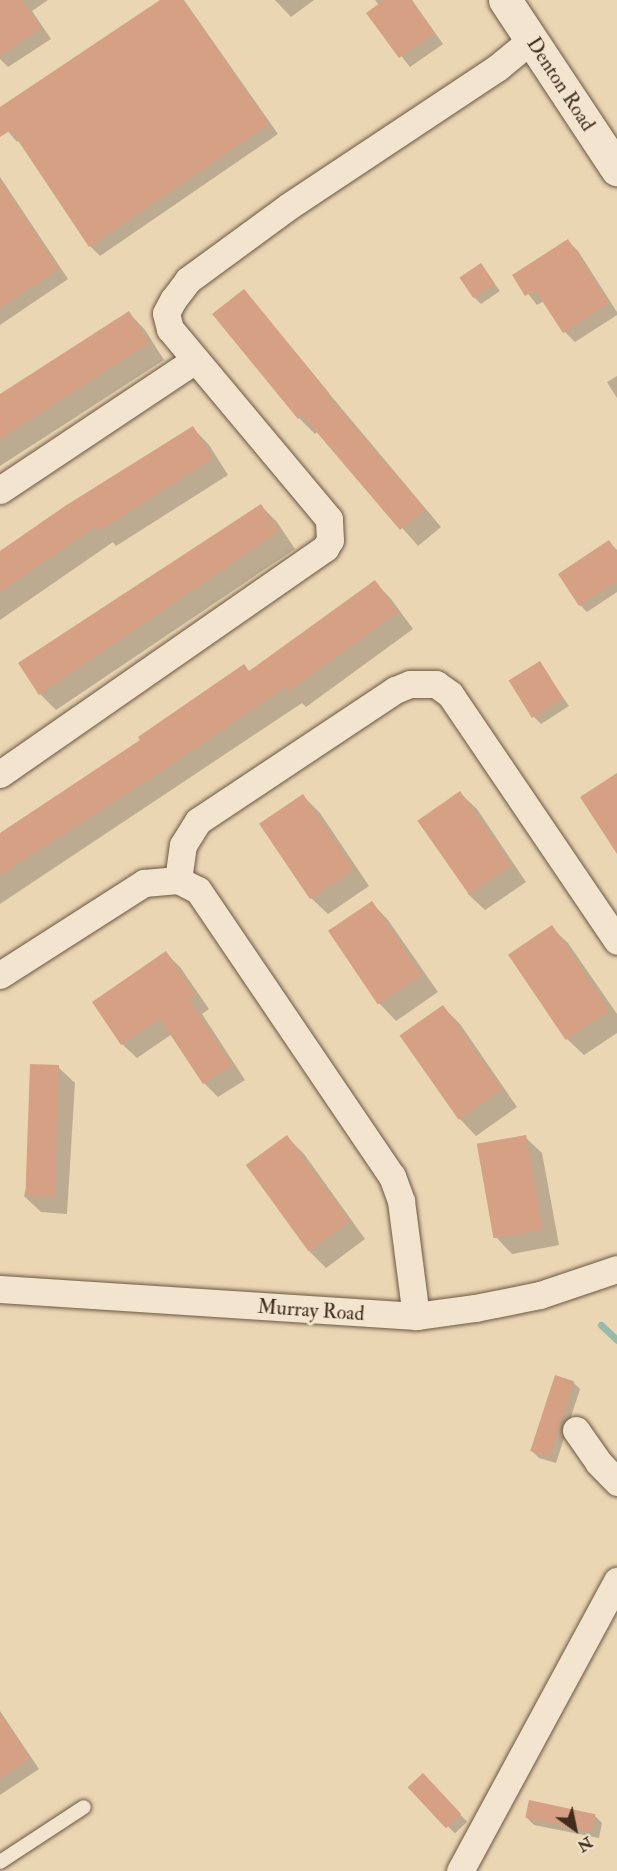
<!DOCTYPE html>
<style>
body{margin:0}
#map{position:relative;width:617px;height:1871px;overflow:hidden;background:#ebd6b4;font-family:"IM FELL Double Pica",serif}
div>[style]{position:absolute}
.shadow>*{inset:0;background:#0003;transform-origin:0 0}
.stream>*{height:7px;margin:-3.5px;padding:0 3.5px;transform-origin:3.5px;border-radius:3.5px;background:#98b9ac}
.building>*{inset:0;background:#d5a083;transform-origin:0 0}
.roads{filter:drop-shadow(0 0 2px #6c5743) drop-shadow(0 0 2px #6c5743)}
.lane>*{height:14px;margin:-7px;padding:0 7px;transform-origin:7px;border-radius:7px;background:#f2e4ce}
.street>*{height:27px;margin:-13.5px;padding:0 13.5px;transform-origin:13.5px;border-radius:13.5px;background:#f2e4ce}
.secondary>*{height:33px;margin:-16.5px;padding:0 16.5px;transform-origin:16.5px;border-radius:16.5px;background:#f2e4ce}
span{translate:-50% -50%;white-space:nowrap;text-align:center;line-height:1.15;-webkit-text-stroke:6px #f2e4ce;paint-order:stroke}
.street-label{font-size:20px;color:#422d1d}
.north{position:absolute;left:545px;top:1799px;width:60px;height:60px;-webkit-text-stroke:4px #f2e4ce;paint-order:stroke;rotate:147deg;font-size:16px;font-weight:700;line-height:24px;text-align:center;color:#422d1d}
.north::after{content:'';display:block;margin:auto;width:21px;height:27px;background:#422d1d;clip-path:polygon(50% 0,100% 100%,50% 72%,0 100%)}
</style>
<div id="map">
<div class="shadow">
<div style="clip-path:polygon(0 0,48px 0,32px 11px,51px 39px,8px 67px,0 59px)"></div>
<div style="clip-path:polygon(162px 0,184px 0,278px 134px,100px 256px,90px 246px,20px 140px,17px 142px,0 122px,0 109px)"></div>
<div style="clip-path:polygon(275px 0,314px 0,291px 17px)"></div>
<div style="clip-path:polygon(375px 0,412px 0,443px 44px,410px 67px,368px 13px,379px 5px)"></div>
<div style="clip-path:polygon(0 177px,68px 279px,0 325px)"></div>
<div style="clip-path:polygon(568px 241px,578px 251px,617px 312px,617px 315px,575px 342px,565px 332px,544px 301px,537px 305px,514px 276px)"></div>
<div style="clip-path:polygon(481px 265px,500px 291px,481px 304px,474px 297px)"></div>
<div style="clip-path:polygon(243px 291px,441px 527px,418px 546px,318px 431px,315px 434px,299px 418px)"></div>
<div style="clip-path:polygon(129px 313px,145px 330px,164px 360px,0 466px,0 399px)"></div>
<div style="clip-path:polygon(617px 376px,617px 398px,607px 382px)"></div>
<div style="clip-path:polygon(193px 428px,209px 445px,228px 475px,116px 546px,113px 542px,0 620px,0 553px)"></div>
<div style="clip-path:polygon(261px 506px,277px 522px,295px 549px,56px 710px,40px 694px)"></div>
<div style="clip-path:polygon(609px 542px,617px 550px,617px 592px,587px 612px,580px 605px)"></div>
<div style="clip-path:polygon(375px 582px,391px 599px,413px 629px,306px 707px,302px 703px,0 904px,0 835px,143px 741px,244px 666px,250px 672px)"></div>
<div style="clip-path:polygon(539px 663px,569px 706px,541px 724px,534px 717px)"></div>
<div style="clip-path:polygon(460px 793px,477px 809px,526px 882px,485px 910px,468px 894px)"></div>
<div style="clip-path:polygon(303px 796px,320px 813px,369px 886px,328px 914px,311px 898px,262px 825px)"></div>
<div style="clip-path:polygon(372px 903px,388px 920px,438px 992px,396px 1021px,380px 1004px)"></div>
<div style="clip-path:polygon(551px 927px,568px 943px,617px 1014px,617px 1033px,584px 1055px,567px 1039px)"></div>
<div style="clip-path:polygon(166px 953px,180px 967px,209px 1009px,202px 1014px,245px 1080px,218px 1097px,204px 1083px,172px 1034px,137px 1058px,122px 1044px,94px 1002px)"></div>
<div style="clip-path:polygon(443px 1007px,460px 1024px,517px 1107px,476px 1136px,460px 1119px,402px 1036px)"></div>
<div style="clip-path:polygon(58px 1067px,75px 1083px,67px 1214px,41px 1212px,24px 1196px)"></div>
<div style="clip-path:polygon(287px 1137px,304px 1154px,365px 1239px,326px 1268px,309px 1251px)"></div>
<div style="clip-path:polygon(525px 1137px,542px 1153px,559px 1245px,512px 1254px,496px 1237px)"></div>
<div style="clip-path:polygon(573px 1382px,580px 1389px,556px 1463px,539px 1458px,532px 1451px)"></div>
<div style="clip-path:polygon(0 1711px,39px 1769px,0 1795px)"></div>
<div style="left:422px;top:1775px;width:65px;height:17px;rotate:46deg"></div>
<div style="clip-path:polygon(595px 1816px,602px 1823px,599px 1838px,534px 1825px,527px 1818px)"></div>
</div>
<div class="stream">
<div style="left:601px;top:1325px;width:22px;rotate:43deg"></div>
</div>
<div class="building">
<div style="clip-path:polygon(0 0,22px 0,41px 28px,0 56px)"></div>
<div style="clip-path:polygon(160px 0,183px 0,269px 124px,89px 247px,11px 130px,0 137px,0 107px)"></div>
<div style="clip-path:polygon(384px 0,411px 0,435px 33px,399px 58px,366px 13px)"></div>
<div style="clip-path:polygon(0 180px,59px 269px,0 308px)"></div>
<div style="clip-path:polygon(568px 239px,609px 303px,563px 333px,535px 290px,525px 296px,512px 275px)"></div>
<div style="left:481px;top:263px;width:25px;height:26px;rotate:56deg"></div>
<div style="clip-path:polygon(244px 289px,329px 393px,327px 394px,425px 509px,400px 530px,302px 415px,298px 419px,212px 314px)"></div>
<div style="clip-path:polygon(129px 311px,149px 343px,0 439px,0 394px)"></div>
<div style="clip-path:polygon(193px 426px,213px 458px,99px 531px,96px 526px,0 592px,0 551px,65px 506px)"></div>
<div style="clip-path:polygon(261px 504px,279px 531px,39px 695px,18px 663px)"></div>
<div style="clip-path:polygon(609px 540px,617px 552px,617px 581px,579px 606px,558px 574px)"></div>
<div style="clip-path:polygon(375px 580px,398px 612px,289px 691px,285px 687px,162px 771px,0 875px,0 833px,140px 740px,138px 737px,244px 664px,249px 671px)"></div>
<div style="left:540px;top:661px;width:44px;height:37px;rotate:58deg"></div>
<div style="clip-path:polygon(617px 773px,617px 854px,580px 797px)"></div>
<div style="left:460px;top:791px;width:90px;height:52px;rotate:55deg"></div>
<div style="left:303px;top:794px;width:91px;height:53px;rotate:56deg"></div>
<div style="left:372px;top:901px;width:89px;height:53px;rotate:56deg"></div>
<div style="left:552px;top:925px;width:103px;height:53px;rotate:56deg"></div>
<div style="clip-path:polygon(166px 951px,196px 995px,189px 999px,232px 1065px,203px 1084px,160px 1019px,121px 1045px,92px 1002px)"></div>
<div style="left:443px;top:1005px;width:103px;height:53px;rotate:55deg"></div>
<div style="left:30px;top:1064px;width:29px;height:132px;rotate:2deg"></div>
<div style="left:287px;top:1135px;width:107px;height:51px;rotate:54deg"></div>
<div style="left:526px;top:1135px;width:96px;height:50px;rotate:80deg"></div>
<div style="left:555px;top:1375px;width:20px;height:80px;rotate:18deg"></div>
<div style="clip-path:polygon(0 1713px,30px 1758px,0 1779px)"></div>
<div style="left:423px;top:1773px;width:56px;height:21px;rotate:47deg"></div>
<div style="left:529px;top:1800px;width:68px;height:18px;rotate:12deg"></div>
</div>
<div class="roads">
<div class="lane">
<div style="left:0;top:1862px;width:100px;rotate:-33.2deg"></div>
</div>
<div class="street">
<div style="left:0;top:490px;width:234px;rotate:-33.7deg"></div>
<div style="left:0;top:774px;width:396px;rotate:-34.8deg"></div>
<div style="left:325px;top:548px;width:9px;rotate:-58deg"></div>
<div style="left:330px;top:540px;width:21px;rotate:-93deg"></div>
<div style="left:329px;top:519px;width:248px;rotate:-129.9deg"></div>
<div style="left:170px;top:329px;width:16px;rotate:-104deg"></div>
<div style="left:166px;top:313px;width:15px;rotate:-62deg"></div>
<div style="left:173px;top:300px;width:25px;rotate:-53deg"></div>
<div style="left:188px;top:280px;width:125px;rotate:-36.2deg"></div>
<div style="left:289px;top:206px;width:250px;rotate:-33.6deg"></div>
<div style="left:497px;top:68px;width:45px;rotate:-39.6deg"></div>
<div style="left:178px;top:880px;width:35px;rotate:-82deg"></div>
<div style="left:183px;top:845px;width:28px;rotate:-58deg"></div>
<div style="left:198px;top:821px;width:237px;rotate:-33.6deg"></div>
<div style="left:395px;top:690px;width:16px;rotate:-22deg"></div>
<div style="left:410px;top:684px;width:26px"></div>
<div style="left:436px;top:684px;width:17px;rotate:36deg"></div>
<div style="left:450px;top:694px;width:298px;rotate:55.9deg"></div>
<div style="left:0;top:975px;width:171px;rotate:-32.6deg"></div>
<div style="left:144px;top:883px;width:34px;rotate:-5deg"></div>
<div style="left:178px;top:880px;width:22px;rotate:27deg"></div>
<div style="left:198px;top:890px;width:346px;rotate:55.9deg"></div>
<div style="left:392px;top:1176px;width:27px;rotate:70deg"></div>
<div style="left:401px;top:1201px;width:116px;rotate:82.6deg"></div>
<div style="left:0;top:1289px;width:417px;rotate:3.7deg"></div>
<div style="left:416px;top:1316px;width:60px;rotate:-7.7deg"></div>
<div style="left:475px;top:1308px;width:66px;rotate:-11.3deg"></div>
<div style="left:540px;top:1295px;width:81px;rotate:-18.7deg"></div>
<div style="left:576px;top:1430px;width:39px;rotate:55deg"></div>
<div style="left:598px;top:1462px;width:28px;rotate:46deg"></div>
<div style="left:460px;top:1871px;width:330px;rotate:-61.6deg"></div>
</div>
<div class="secondary">
<div style="left:505px;top:0;width:203px;rotate:56.5deg"></div>
</div>
</div>
<div class="street-label">
<span style="left:561px;top:84px;rotate:57deg">Denton Road</span>
<span style="left:311px;top:1310px;rotate:4deg">Murray Road</span>
</div>
<div class="north">N</div>
</div>
